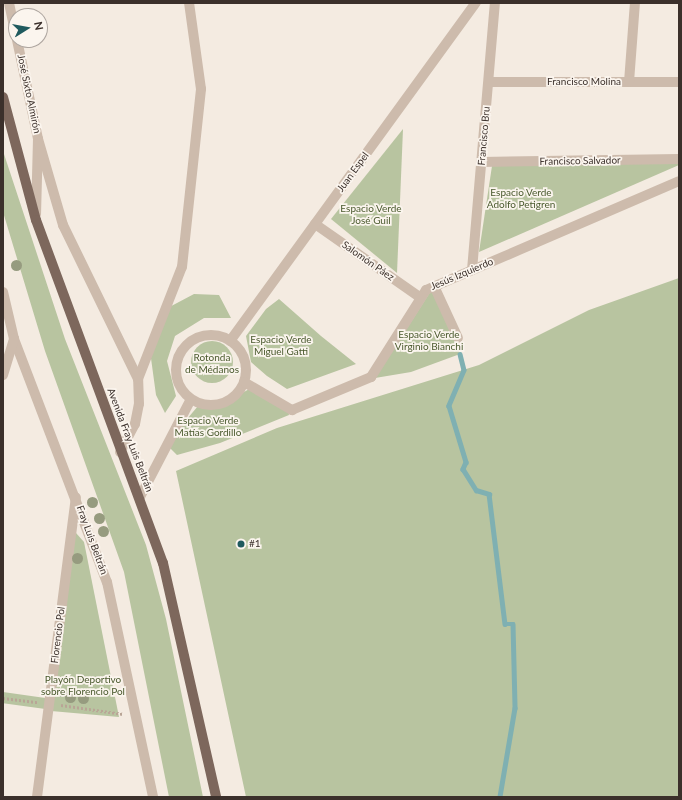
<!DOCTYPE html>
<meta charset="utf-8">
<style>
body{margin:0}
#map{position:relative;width:682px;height:800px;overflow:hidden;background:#f4ebe1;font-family:Lato,sans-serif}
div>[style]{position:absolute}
.green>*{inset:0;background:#b8c4a0;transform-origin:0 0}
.round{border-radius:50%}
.stream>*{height:4.5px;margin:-2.25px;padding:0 2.25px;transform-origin:2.25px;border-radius:2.25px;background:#7fb0b2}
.path>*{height:2.5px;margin-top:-1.25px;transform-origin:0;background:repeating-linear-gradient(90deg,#b9a596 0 2px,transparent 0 4px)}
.minor>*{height:10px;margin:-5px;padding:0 5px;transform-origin:5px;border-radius:5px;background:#cdbbac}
.minor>.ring{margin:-5px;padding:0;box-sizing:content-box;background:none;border:10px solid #cdbbac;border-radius:50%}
.major>*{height:10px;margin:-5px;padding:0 5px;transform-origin:5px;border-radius:5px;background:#7d675c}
.trees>*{width:11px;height:11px;margin:-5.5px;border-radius:50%;background:#969b7f}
.dots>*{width:11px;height:11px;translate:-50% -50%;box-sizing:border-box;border:2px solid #fbf5ee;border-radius:50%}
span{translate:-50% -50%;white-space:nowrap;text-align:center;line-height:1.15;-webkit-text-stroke:3.5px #fbf5ee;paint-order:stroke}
.street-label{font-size:10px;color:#3b302b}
.park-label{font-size:10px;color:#4a5a2e}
.poi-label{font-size:10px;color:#3b302b}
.left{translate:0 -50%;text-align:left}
.frame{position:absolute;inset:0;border:4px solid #3b302b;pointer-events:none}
.north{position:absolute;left:8px;top:8px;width:40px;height:40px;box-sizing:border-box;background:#fbf5ee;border:1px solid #aea6a0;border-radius:50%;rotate:79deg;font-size:11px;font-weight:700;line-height:16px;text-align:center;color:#3b302b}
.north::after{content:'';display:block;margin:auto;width:14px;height:18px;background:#1f5a5e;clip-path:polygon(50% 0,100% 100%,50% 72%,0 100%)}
</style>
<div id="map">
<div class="green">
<div style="clip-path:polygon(403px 129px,397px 273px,331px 219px)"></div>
<div style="clip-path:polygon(3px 151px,65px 339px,146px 545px,166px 619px,203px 797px,169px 797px,124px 572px,45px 351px,3px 212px)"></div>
<div style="clip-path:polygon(679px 160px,679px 165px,479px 252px,492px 166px)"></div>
<div style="clip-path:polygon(679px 278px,679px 797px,246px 797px,176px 471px,277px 428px,479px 365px,589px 310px)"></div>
<div style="clip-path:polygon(434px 286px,460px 354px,411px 372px,375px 378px)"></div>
<div style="clip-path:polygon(194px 294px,219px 295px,231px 318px,204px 318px,175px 336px,167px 361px,176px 396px,165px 413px,156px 395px,150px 351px,160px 312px)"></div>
<div style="clip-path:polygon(279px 299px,321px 336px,356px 364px,287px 389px,267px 376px,251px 362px,246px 336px,266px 309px)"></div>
<div class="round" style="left:191px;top:341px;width:42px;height:42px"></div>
<div style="clip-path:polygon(251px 388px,287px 404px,289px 415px,220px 443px,177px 455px,166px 444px,198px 406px,221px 405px)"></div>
<div style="clip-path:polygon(76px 533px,84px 542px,119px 717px,51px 711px,72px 541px)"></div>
<div style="left:3px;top:692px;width:48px;height:11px;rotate:8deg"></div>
</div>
<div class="stream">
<div style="left:460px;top:354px;width:16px;rotate:76deg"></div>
<div style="left:464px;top:370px;width:39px;rotate:113deg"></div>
<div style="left:449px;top:406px;width:59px;rotate:73.1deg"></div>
<div style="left:466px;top:462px;width:8px;rotate:113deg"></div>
<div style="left:463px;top:469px;width:25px;rotate:58deg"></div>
<div style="left:476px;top:490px;width:14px;rotate:17deg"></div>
<div style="left:489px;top:494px;width:131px;rotate:83deg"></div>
<div style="left:505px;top:624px;width:8px"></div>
<div style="left:513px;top:624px;width:84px;rotate:88.6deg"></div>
<div style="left:515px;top:708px;width:90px;rotate:99.6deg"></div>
</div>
<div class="path">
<div style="left:3px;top:698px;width:35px;rotate:7deg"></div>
<div style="left:61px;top:705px;width:63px;rotate:8.3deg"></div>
</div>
<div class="minor">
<div style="left:9px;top:3px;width:34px;rotate:78deg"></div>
<div style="left:17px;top:40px;width:101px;rotate:78deg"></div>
<div style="left:38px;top:139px;width:75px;rotate:91.5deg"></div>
<div style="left:489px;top:82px;width:190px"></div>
<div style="left:629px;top:82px;width:79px;rotate:-85.7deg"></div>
<div style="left:38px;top:139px;width:90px;rotate:73.8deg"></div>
<div style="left:63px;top:225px;width:171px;rotate:64deg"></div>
<div style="left:481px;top:162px;width:198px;rotate:-0.9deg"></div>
<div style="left:315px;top:224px;width:129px;rotate:34.9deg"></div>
<div style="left:472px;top:270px;width:268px;rotate:-85.1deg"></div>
<div style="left:434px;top:286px;width:57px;rotate:65.2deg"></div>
<div style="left:3px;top:292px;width:48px;rotate:76.8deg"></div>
<div style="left:14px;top:339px;width:260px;rotate:69.1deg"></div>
<div style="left:107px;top:582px;width:220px;rotate:77.9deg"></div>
<div class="ring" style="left:176px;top:335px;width:60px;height:60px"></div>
<div style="left:230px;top:341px;width:418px;rotate:-54deg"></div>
<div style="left:3px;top:375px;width:38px;rotate:-73deg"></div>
<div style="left:244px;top:382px;width:56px;rotate:30.3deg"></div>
<div style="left:292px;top:410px;width:86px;rotate:-22.7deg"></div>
<div style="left:371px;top:377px;width:103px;rotate:-57.7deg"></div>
<div style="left:426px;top:290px;width:275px;rotate:-23.3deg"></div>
<div style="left:120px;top:452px;width:32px;rotate:-62deg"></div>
<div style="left:135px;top:424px;width:20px;rotate:-79deg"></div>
<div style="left:139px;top:404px;width:25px;rotate:-92deg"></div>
<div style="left:138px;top:379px;width:120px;rotate:-68.6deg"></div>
<div style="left:182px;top:267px;width:179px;rotate:-83.9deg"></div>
<div style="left:201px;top:89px;width:87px;rotate:-97.9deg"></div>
<div style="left:140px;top:497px;width:110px;rotate:-62.5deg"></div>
<div style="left:37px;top:797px;width:302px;rotate:-82.6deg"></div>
</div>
<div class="major">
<div style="left:3px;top:97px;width:127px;rotate:75deg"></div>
<div style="left:36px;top:220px;width:366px;rotate:69.7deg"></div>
<div style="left:163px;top:563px;width:240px;rotate:77.2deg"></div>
</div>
<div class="trees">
<div style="left:16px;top:265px"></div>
<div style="left:92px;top:502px"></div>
<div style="left:99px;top:518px"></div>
<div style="left:103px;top:531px"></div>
<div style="left:77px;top:558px"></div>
<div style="left:70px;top:697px"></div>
<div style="left:83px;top:698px"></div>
</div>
<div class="dots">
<div style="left:241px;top:544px;background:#1f5a5e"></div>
</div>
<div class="street-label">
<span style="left:584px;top:82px">Francisco Molina</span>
<span style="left:29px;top:94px;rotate:78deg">José Sixto Almirón</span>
<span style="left:484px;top:136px;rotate:-85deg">Francisco Bru</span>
<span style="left:580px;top:161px;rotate:-1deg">Francisco Salvador</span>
<span style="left:353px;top:172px;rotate:-54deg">Juan Espel</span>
<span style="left:368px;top:261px;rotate:35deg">Salomón Páez</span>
<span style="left:462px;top:274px;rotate:-23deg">Jesús Izquierdo</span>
<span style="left:130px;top:440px;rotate:69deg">Avenida Fray Luis Beltrán</span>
<span style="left:92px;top:540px;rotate:70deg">Fray Luis Beltrán</span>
<span style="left:58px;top:635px;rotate:-83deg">Florencio Pol</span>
</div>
<div class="park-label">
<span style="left:521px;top:198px">Espacio Verde<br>Adolfo Petigren</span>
<span style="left:371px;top:214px">Espacio Verde<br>José Guil</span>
<span style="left:429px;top:340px">Espacio Verde<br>Virginio Bianchi</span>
<span style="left:281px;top:345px">Espacio Verde<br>Miguel Gatti</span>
<span style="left:212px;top:363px">Rotonda<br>de Médanos</span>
<span style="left:208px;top:426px">Espacio Verde<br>Matías Gordillo</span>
<span style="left:83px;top:685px">Playón Deportivo<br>sobre Florencio Pol</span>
</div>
<div class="poi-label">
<span class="left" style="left:249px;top:544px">#1</span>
</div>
<div class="frame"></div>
<div class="north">N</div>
</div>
